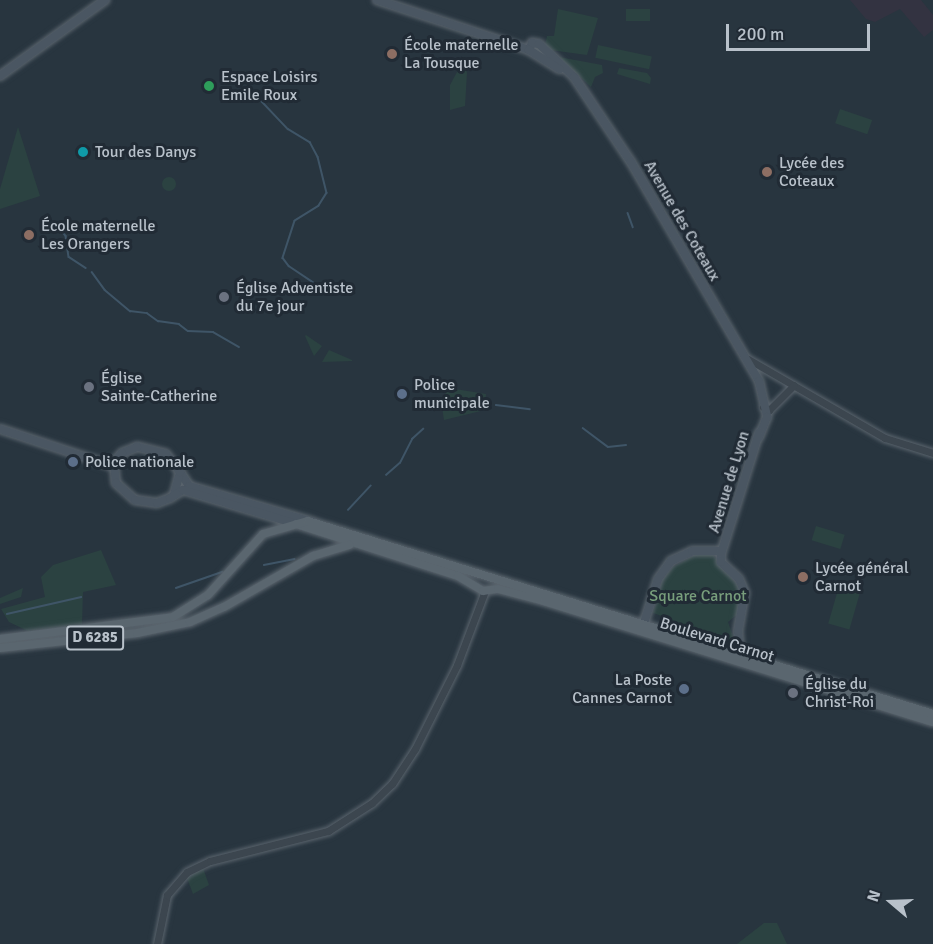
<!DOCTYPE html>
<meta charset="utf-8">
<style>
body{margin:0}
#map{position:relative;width:933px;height:944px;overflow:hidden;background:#28353f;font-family:Signika,sans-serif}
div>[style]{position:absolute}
.medical>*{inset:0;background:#333341}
.green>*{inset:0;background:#2b4241;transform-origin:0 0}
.round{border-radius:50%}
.stream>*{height:1.5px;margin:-0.75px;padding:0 0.75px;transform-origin:0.75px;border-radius:0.75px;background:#3f5567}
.roads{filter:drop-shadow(0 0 2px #5a646d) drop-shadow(0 0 2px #5a646d)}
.tertiary>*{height:7px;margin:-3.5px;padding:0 3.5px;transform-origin:3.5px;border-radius:3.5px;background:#3c464f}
.secondary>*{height:8px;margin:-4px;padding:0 4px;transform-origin:4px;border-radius:4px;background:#4a5662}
.primary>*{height:8px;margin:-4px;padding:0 4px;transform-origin:4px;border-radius:4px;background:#5a666f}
.dots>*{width:16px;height:16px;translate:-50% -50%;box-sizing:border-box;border:3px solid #212b35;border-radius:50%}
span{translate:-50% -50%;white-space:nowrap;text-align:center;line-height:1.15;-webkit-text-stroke:6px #212b35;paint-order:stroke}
.shield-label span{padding:2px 4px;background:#212b35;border:2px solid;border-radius:4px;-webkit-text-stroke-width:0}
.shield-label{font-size:15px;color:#b8c1ca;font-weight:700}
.poi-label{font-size:16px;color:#b8c1ca}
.left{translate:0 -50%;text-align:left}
.right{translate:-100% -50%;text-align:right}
.street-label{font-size:16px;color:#b8c1ca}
.park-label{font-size:16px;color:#789e7c}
.north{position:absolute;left:861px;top:872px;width:60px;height:60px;-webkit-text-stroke:4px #212b35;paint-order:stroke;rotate:289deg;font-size:16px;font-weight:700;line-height:24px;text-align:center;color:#b8c1ca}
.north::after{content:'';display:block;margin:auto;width:21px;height:27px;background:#b8c1ca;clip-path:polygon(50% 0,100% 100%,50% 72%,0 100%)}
.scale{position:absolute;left:726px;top:24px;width:144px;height:27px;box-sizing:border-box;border:3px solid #b8c1ca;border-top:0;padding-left:8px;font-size:18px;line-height:21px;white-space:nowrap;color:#b8c1ca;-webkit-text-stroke:4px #212b35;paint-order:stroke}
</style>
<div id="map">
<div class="medical">
<div style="clip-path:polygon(850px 0,921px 0,933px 15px,933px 30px,924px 37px,900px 9px,875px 22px,866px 19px)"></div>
</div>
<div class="green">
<div style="clip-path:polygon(558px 9px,598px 18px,587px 55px,550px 50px,545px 45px,547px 36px,554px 36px)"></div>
<div style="left:626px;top:9px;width:24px;height:12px"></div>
<div style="left:598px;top:45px;width:55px;height:13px;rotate:12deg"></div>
<div style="clip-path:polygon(559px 57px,602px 65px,603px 73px,595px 77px,591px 87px)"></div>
<div style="clip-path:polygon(463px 61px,467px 73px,465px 106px,450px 110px,450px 85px)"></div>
<div style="clip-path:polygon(619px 68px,647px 73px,651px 78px,650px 84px,617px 74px)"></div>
<div style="left:840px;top:109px;width:34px;height:15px;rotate:19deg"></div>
<div style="clip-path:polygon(18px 127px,40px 196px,0 209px,0 189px)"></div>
<div class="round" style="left:162px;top:177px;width:14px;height:14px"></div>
<div style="clip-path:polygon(306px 335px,322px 346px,314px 356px,305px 336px)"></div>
<div style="clip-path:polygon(329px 350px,352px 360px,352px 361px,322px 362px)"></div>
<div style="clip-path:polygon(449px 388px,486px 394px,485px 410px,444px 420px,441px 401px)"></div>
<div style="left:816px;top:526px;width:30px;height:15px;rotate:17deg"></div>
<div style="clip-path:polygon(101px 550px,116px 585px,83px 592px,82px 625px,28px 631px,9px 622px,1px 609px,45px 597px,41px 577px,53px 565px)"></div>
<div style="clip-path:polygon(696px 554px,713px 555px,741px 590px,739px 613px,728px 622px,735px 642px,730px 646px,664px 626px,662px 616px,653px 613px,663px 579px,673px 567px)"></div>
<div style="left:839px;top:586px;width:22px;height:39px;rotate:16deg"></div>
<div style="clip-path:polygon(23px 588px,21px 597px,0 604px,0 598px)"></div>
<div style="clip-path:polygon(203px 868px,209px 885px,193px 894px,187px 878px)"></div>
<div style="clip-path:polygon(764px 923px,777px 923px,787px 944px,737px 944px)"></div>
</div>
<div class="stream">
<div style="left:253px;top:92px;width:51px;rotate:46.6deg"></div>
<div style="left:288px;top:129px;width:26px;rotate:31deg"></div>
<div style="left:310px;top:142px;width:17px;rotate:62deg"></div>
<div style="left:318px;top:157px;width:37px;rotate:76deg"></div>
<div style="left:327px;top:193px;width:15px;rotate:122deg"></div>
<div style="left:319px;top:206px;width:28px;rotate:148deg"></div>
<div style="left:295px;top:221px;width:39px;rotate:108deg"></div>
<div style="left:283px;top:258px;width:10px;rotate:53deg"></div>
<div style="left:289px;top:266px;width:29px;rotate:34deg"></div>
<div style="left:628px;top:213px;width:15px;rotate:70deg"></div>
<div style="left:60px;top:229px;width:9px;rotate:49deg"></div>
<div style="left:66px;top:236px;width:21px;rotate:82deg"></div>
<div style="left:69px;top:257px;width:20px;rotate:33deg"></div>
<div style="left:92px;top:272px;width:22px;rotate:54deg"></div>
<div style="left:105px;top:290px;width:33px;rotate:40deg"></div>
<div style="left:130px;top:311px;width:17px;rotate:7deg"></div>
<div style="left:147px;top:313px;width:14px;rotate:36deg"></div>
<div style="left:158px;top:321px;width:21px;rotate:8deg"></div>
<div style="left:179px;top:324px;width:11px;rotate:38deg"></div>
<div style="left:188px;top:331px;width:25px;rotate:2deg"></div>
<div style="left:213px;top:332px;width:30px;rotate:30deg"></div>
<div style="left:496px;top:405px;width:34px;rotate:7deg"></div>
<div style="left:583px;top:428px;width:31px;rotate:37deg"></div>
<div style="left:608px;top:447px;width:18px;rotate:-6deg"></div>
<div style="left:386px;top:475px;width:18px;rotate:-41deg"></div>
<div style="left:400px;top:463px;width:27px;rotate:-63deg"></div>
<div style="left:412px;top:439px;width:15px;rotate:-42deg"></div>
<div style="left:348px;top:510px;width:33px;rotate:-47deg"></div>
<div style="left:264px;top:565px;width:31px;rotate:-11deg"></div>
<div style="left:176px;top:588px;width:49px;rotate:-19.2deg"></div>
<div style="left:7px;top:614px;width:76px;rotate:-12.9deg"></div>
</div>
<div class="roads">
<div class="tertiary">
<div style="left:748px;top:359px;width:158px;rotate:30deg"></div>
<div style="left:885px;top:438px;width:50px;rotate:17.4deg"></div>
<div style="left:763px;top:407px;width:7px;rotate:27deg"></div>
<div style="left:769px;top:410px;width:35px;rotate:-45deg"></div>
<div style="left:157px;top:944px;width:50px;rotate:-78.5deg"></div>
<div style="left:167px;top:895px;width:30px;rotate:-49deg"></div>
<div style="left:187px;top:872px;width:25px;rotate:-26deg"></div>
<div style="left:210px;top:861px;width:122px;rotate:-14.3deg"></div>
<div style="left:328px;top:831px;width:52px;rotate:-32.5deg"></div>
<div style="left:372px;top:803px;width:28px;rotate:-44deg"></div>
<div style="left:392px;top:784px;width:42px;rotate:-56.7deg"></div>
<div style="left:415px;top:749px;width:94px;rotate:-63.4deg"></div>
<div style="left:457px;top:665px;width:79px;rotate:-69.3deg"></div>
</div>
<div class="secondary">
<div style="left:377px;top:0;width:160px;rotate:18.2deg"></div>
<div style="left:529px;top:50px;width:8px;rotate:-67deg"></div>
<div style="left:532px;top:43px;width:7px;rotate:8deg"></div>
<div style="left:539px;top:44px;width:48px;rotate:43.3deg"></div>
<div style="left:574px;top:77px;width:102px;rotate:56.2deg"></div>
<div style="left:631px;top:162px;width:254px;rotate:59.7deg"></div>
<div style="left:759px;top:381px;width:37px;rotate:77deg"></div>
<div style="left:767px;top:417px;width:22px;rotate:112deg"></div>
<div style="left:529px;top:50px;width:36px;rotate:32deg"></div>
<div style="left:0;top:76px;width:130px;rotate:-35.9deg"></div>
<div style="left:0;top:429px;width:118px;rotate:18.3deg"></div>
<div style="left:180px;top:472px;width:17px;rotate:57deg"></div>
<div style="left:189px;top:486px;width:128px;rotate:16.3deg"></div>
<div style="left:174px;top:495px;width:24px;rotate:-75deg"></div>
<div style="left:180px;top:472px;width:23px;rotate:-128deg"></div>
<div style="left:166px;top:454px;width:30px;rotate:-166deg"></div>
<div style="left:137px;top:447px;width:16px;rotate:158deg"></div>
<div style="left:122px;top:453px;width:12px;rotate:132deg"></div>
<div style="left:114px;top:462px;width:21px;rotate:85deg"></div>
<div style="left:116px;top:483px;width:25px;rotate:42deg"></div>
<div style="left:135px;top:500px;width:22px;rotate:8deg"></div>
<div style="left:157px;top:503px;width:14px;rotate:-21deg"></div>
<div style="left:170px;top:498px;width:15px;rotate:-32deg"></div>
<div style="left:183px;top:490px;width:118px;rotate:16.7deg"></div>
<div style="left:644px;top:623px;width:46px;rotate:-72.3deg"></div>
<div style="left:658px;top:579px;width:22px;rotate:-54deg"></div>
<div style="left:671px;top:561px;width:23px;rotate:-25deg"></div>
<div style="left:692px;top:551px;width:29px"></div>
<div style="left:740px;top:653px;width:22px;rotate:-95deg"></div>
<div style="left:738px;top:631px;width:39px;rotate:-80deg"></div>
<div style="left:745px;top:593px;width:15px;rotate:-113deg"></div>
<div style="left:739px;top:579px;width:25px;rotate:-137deg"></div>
<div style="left:721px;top:562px;width:8px;rotate:-90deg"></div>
<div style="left:721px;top:554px;width:127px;rotate:-72.6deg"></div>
</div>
<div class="primary">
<div style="left:296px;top:524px;width:170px;rotate:17.8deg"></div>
<div style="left:458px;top:576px;width:29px;rotate:31deg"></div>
<div style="left:483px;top:591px;width:15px;rotate:-8deg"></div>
<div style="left:498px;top:589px;width:48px;rotate:14.6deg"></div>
<div style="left:544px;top:601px;width:407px;rotate:17.3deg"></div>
<div style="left:0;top:639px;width:174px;rotate:-7.2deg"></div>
<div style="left:173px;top:617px;width:41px;rotate:-32.2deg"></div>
<div style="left:208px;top:595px;width:82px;rotate:-48deg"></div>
<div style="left:263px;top:534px;width:47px;rotate:-16.1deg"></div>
<div style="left:308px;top:521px;width:654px;rotate:17.16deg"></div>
<div style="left:0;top:648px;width:138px;rotate:-6.2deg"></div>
<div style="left:137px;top:633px;width:54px;rotate:-11.7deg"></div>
<div style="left:190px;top:622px;width:37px;rotate:-24deg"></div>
<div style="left:224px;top:607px;width:103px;rotate:-29.8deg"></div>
<div style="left:313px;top:556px;width:38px;rotate:-17deg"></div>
</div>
</div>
<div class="dots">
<div style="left:392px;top:54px;background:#8d6e63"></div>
<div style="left:209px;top:86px;background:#2e9e5b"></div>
<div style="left:83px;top:152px;background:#0f9aa8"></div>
<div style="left:767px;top:172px;background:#8d6e63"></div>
<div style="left:29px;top:235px;background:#8d6e63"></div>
<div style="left:224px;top:297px;background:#6b7280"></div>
<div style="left:89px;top:387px;background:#6b7280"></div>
<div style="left:402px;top:394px;background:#5c6f8a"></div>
<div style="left:73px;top:462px;background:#5c6f8a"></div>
<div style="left:803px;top:577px;background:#8d6e63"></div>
<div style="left:684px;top:689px;background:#5c6f8a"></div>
<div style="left:793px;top:693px;background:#6b7280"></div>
</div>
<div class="shield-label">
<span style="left:95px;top:638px">D 6285</span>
</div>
<div class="poi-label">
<span class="left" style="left:404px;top:54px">École maternelle<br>La Tousque</span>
<span class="left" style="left:221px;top:86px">Espace Loisirs<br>Emile Roux</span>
<span class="left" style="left:95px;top:152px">Tour des Danys</span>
<span class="left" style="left:779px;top:172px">Lycée des<br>Coteaux</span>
<span class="left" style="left:41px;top:235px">École maternelle<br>Les Orangers</span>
<span class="left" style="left:236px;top:297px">Église Adventiste<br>du 7e jour</span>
<span class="left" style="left:101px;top:387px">Église<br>Sainte-Catherine</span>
<span class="left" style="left:414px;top:394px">Police<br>municipale</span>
<span class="left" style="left:85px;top:462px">Police nationale</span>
<span class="left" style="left:815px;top:577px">Lycée général<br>Carnot</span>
<span class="right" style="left:672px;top:689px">La Poste<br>Cannes Carnot</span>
<span class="left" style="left:805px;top:693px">Église du<br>Christ-Roi</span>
</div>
<div class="street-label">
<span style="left:682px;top:221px;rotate:60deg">Avenue des Coteaux</span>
<span style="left:729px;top:482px;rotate:-73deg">Avenue de Lyon</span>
<span style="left:717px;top:640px;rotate:17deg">Boulevard Carnot</span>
</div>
<div class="park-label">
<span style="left:698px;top:596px">Square Carnot</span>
</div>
<div class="north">N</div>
<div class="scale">200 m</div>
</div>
